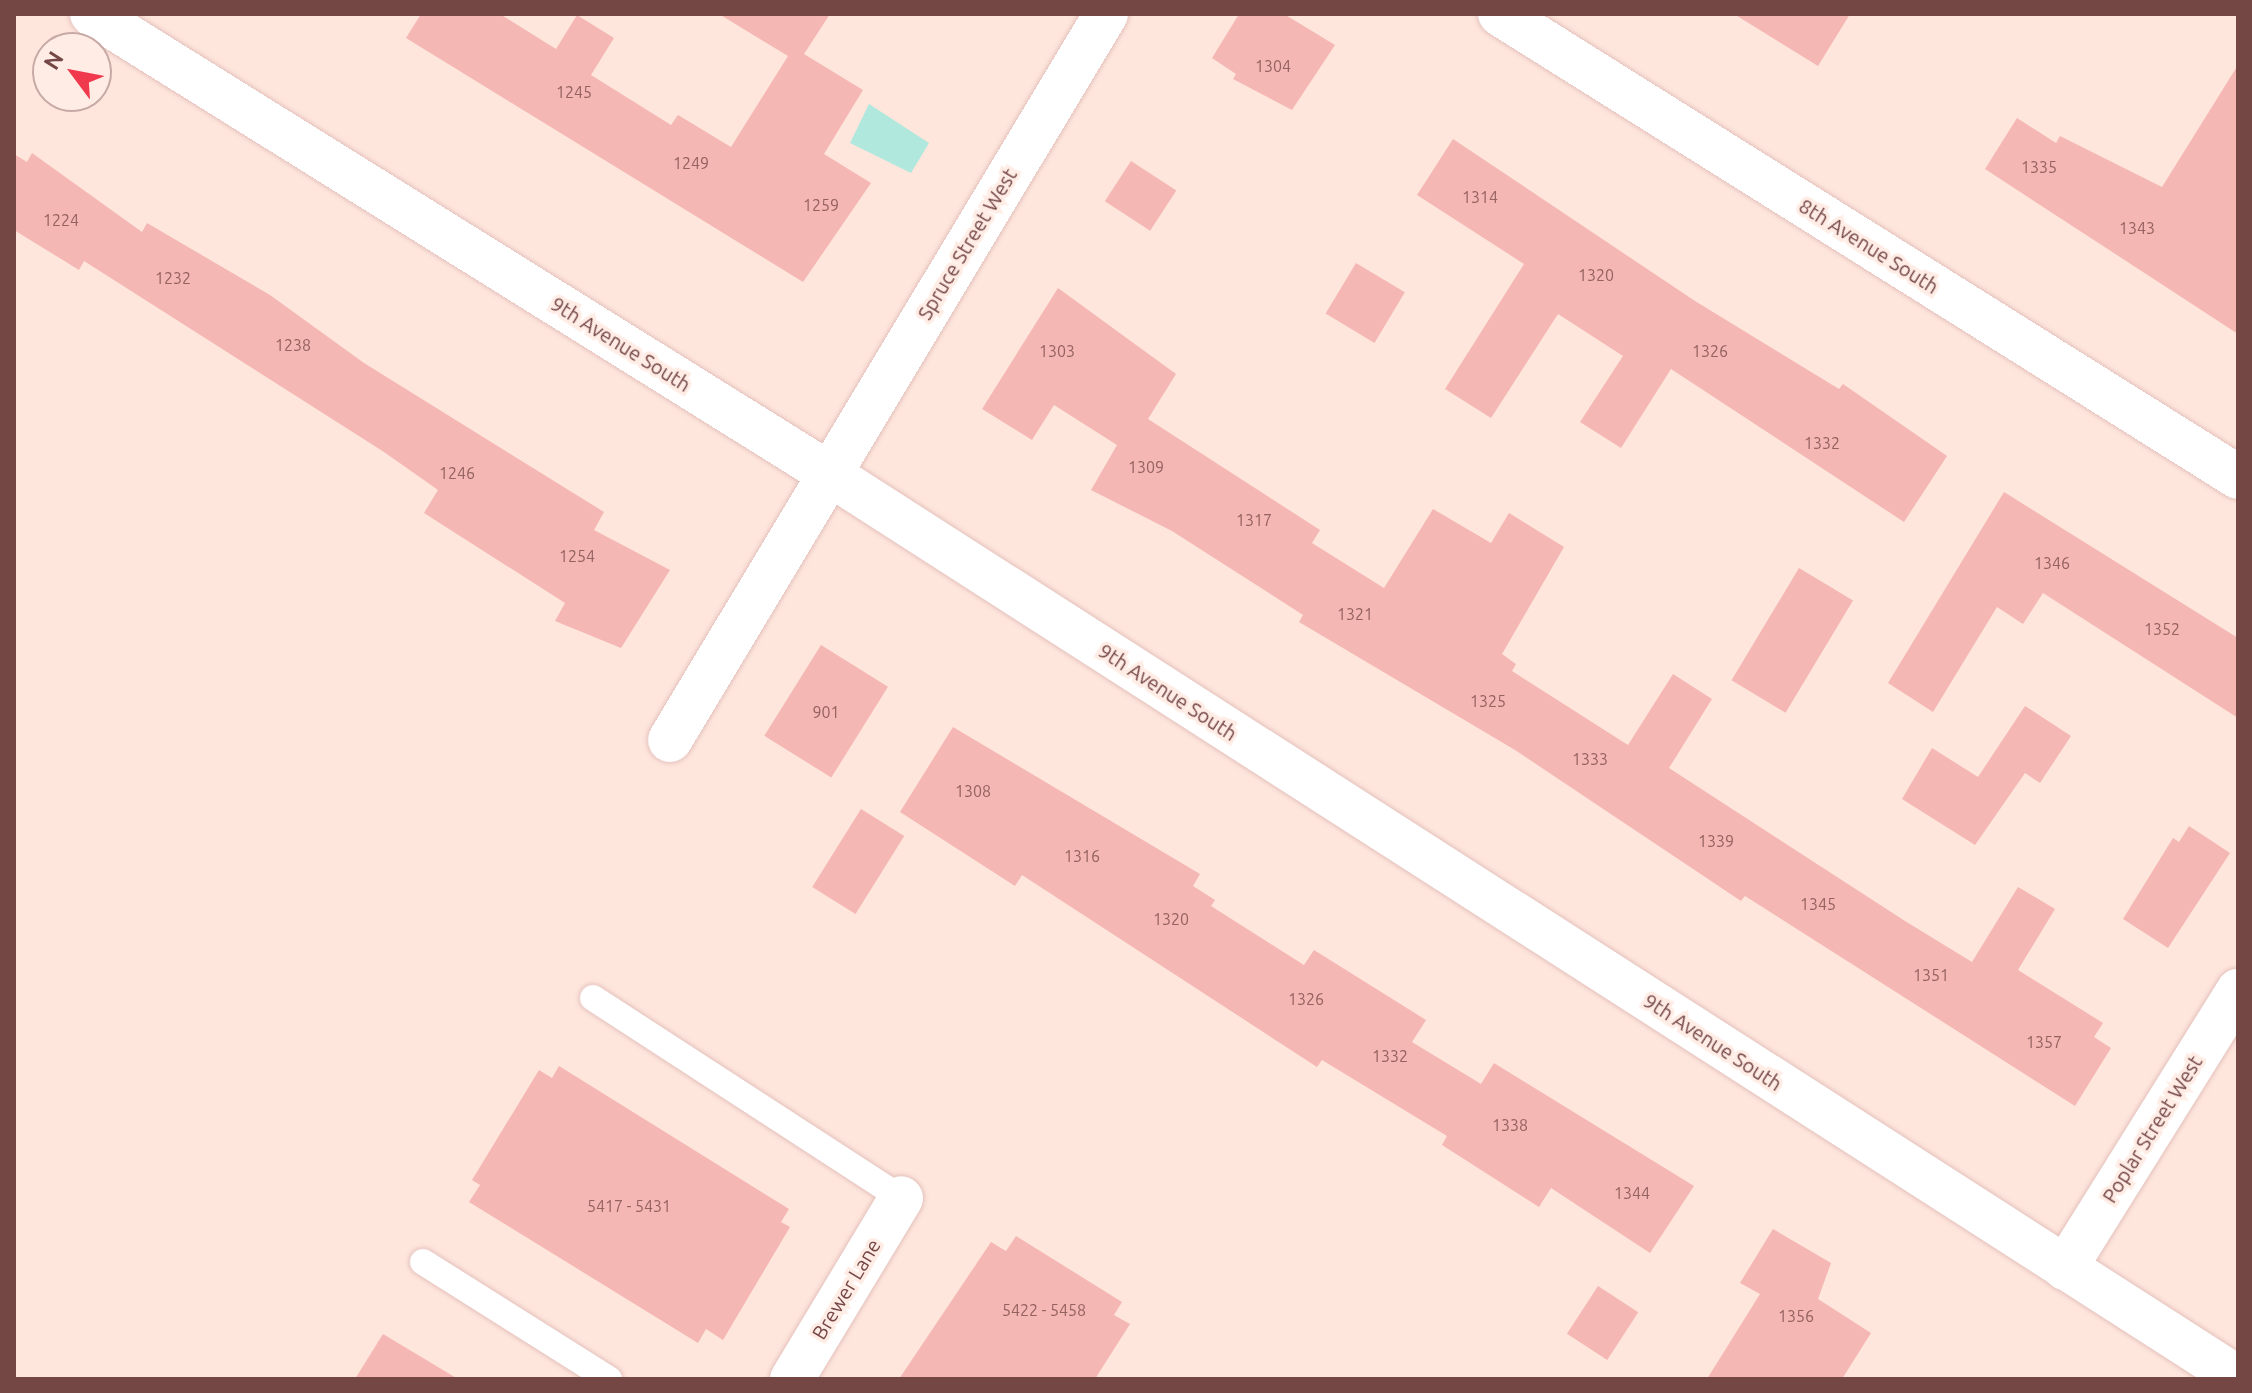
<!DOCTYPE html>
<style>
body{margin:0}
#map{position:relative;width:2252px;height:1393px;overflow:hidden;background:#fee6dd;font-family:Ubuntu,sans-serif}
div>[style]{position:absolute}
.water>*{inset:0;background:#b1e8dd}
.building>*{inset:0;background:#f5b7b3;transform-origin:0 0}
.roads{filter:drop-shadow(0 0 2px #e4c1bc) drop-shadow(0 0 2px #e4c1bc)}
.lane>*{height:26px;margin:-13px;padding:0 13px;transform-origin:13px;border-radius:13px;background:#fff}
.street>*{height:44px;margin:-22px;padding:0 22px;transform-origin:22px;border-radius:22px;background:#fff}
span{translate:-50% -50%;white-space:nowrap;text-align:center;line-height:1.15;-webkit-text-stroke:7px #ffece5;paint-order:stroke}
.number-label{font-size:16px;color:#946260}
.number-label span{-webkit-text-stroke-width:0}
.street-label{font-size:20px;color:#744644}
.frame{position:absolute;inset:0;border:16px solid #744644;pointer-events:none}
.north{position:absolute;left:32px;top:32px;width:80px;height:80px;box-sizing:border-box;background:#ffece5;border:2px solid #c7aaa5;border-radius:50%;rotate:302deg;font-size:22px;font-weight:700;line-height:32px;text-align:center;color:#744644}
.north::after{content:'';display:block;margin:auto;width:28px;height:36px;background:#f1394d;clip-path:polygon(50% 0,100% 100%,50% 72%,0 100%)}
</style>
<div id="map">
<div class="water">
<div style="clip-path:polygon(869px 104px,929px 143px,911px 173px,850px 143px)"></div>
</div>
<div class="building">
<div style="clip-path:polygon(421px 14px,500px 14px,556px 49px,577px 15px,614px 38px,591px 75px,671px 125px,678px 115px,731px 147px,788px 56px,719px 14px,830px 14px,804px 54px,863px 90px,824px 154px,871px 183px,803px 282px,406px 38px)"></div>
<div style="clip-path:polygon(1239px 14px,1284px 14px,1335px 45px,1292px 110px,1233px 79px,1236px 74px,1212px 58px)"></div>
<div style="clip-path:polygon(1734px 14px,1850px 14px,1818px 66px)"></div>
<div style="clip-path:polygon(2238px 65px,2238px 334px,1985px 169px,2017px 118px,2056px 143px,2060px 136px,2162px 187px)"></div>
<div style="clip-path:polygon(1453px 139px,1695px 301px,1839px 389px,1843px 384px,1947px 456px,1904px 522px,1671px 369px,1621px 448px,1580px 422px,1623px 356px,1558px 314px,1491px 418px,1445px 389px,1524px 264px,1417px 195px)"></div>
<div style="clip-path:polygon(32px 153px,142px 232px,147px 223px,270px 295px,364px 363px,604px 512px,594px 530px,670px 570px,621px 648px,555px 621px,565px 603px,424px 513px,438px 490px,384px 452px,84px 261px,79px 270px,14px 230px,14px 154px,27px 162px)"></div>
<div style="left:1131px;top:161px;width:54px;height:48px;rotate:33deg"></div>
<div style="left:1356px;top:263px;width:57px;height:59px;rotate:31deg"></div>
<div style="clip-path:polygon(1058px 288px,1176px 374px,1148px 419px,1320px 530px,1312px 543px,1384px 588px,1433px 509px,1491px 543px,1509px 513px,1564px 547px,1502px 654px,1516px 664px,1512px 671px,1628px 745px,1673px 674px,1712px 699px,1669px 768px,1905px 921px,1972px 962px,2018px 887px,2055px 909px,2018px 970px,2103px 1023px,2094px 1037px,2111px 1048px,2075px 1106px,1745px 896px,1741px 901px,1515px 750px,1299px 622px,1303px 615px,1172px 531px,1091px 490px,1117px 445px,1054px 405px,1032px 440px,982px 409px)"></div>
<div style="clip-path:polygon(2004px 492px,2238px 638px,2238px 718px,2043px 593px,2023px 624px,1997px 607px,1933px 712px,1888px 683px)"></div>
<div style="left:1799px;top:568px;width:63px;height:131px;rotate:31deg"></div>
<div style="left:821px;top:645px;width:79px;height:107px;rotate:32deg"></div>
<div style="clip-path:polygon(2025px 706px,2071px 736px,2040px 783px,2025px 773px,1975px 845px,1902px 799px,1932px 748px,1978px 777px)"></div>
<div style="clip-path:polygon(953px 727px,1200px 874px,1193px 886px,1215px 900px,1211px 906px,1304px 965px,1314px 950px,1426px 1020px,1412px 1042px,1481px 1084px,1494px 1063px,1694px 1186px,1650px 1253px,1551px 1188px,1539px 1207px,1442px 1145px,1447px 1136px,1322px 1060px,1317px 1067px,1022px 875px,1015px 886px,900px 812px)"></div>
<div style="left:861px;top:809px;width:51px;height:92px;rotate:32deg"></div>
<div style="clip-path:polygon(2189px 826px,2230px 853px,2168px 948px,2123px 919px,2173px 838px,2179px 842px)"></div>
<div style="clip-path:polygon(559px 1066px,789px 1209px,781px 1222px,790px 1227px,723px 1340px,706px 1329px,698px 1343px,469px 1202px,480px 1185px,472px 1180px,539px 1070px,552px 1078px)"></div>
<div style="clip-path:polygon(1773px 1229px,1831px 1263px,1818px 1299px,1871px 1333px,1842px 1379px,1707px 1379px,1760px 1294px,1740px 1283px)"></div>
<div style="clip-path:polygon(1016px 1236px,1122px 1302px,1114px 1315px,1130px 1324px,1095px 1379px,899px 1379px,991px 1242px,1006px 1251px)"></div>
<div style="left:1598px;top:1286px;width:48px;height:57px;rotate:33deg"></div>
<div style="clip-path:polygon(383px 1334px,458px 1379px,355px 1379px)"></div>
</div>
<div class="roads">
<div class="lane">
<div style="left:593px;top:998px;width:367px;rotate:33deg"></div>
<div style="left:423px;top:1262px;width:220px;rotate:32.2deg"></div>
</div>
<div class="street">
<div style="left:92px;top:14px;width:867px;rotate:31.95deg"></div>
<div style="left:828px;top:473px;width:1675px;rotate:32.69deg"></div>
<div style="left:1500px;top:14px;width:871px;rotate:32.1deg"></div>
<div style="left:670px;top:740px;width:847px;rotate:-59.01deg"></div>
<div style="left:2065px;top:1268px;width:327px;rotate:-58deg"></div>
<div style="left:792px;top:1379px;width:211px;rotate:-58.9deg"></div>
</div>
</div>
<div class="number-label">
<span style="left:1273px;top:66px">1304</span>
<span style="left:574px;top:92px">1245</span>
<span style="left:691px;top:163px">1249</span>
<span style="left:2039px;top:167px">1335</span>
<span style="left:1480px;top:197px">1314</span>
<span style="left:821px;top:205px">1259</span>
<span style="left:61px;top:220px">1224</span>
<span style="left:2137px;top:228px">1343</span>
<span style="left:1596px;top:275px">1320</span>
<span style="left:173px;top:278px">1232</span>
<span style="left:293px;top:345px">1238</span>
<span style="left:1057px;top:351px">1303</span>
<span style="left:1710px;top:351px">1326</span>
<span style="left:1822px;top:443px">1332</span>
<span style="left:1146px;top:467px">1309</span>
<span style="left:457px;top:473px">1246</span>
<span style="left:1254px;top:520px">1317</span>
<span style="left:577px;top:556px">1254</span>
<span style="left:2052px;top:563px">1346</span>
<span style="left:1355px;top:614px">1321</span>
<span style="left:2162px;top:629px">1352</span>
<span style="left:1488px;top:701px">1325</span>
<span style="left:826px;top:712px">901</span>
<span style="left:1590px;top:759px">1333</span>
<span style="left:973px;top:791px">1308</span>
<span style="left:1716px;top:841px">1339</span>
<span style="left:1082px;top:856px">1316</span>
<span style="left:1818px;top:904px">1345</span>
<span style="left:1171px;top:919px">1320</span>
<span style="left:1931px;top:975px">1351</span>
<span style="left:1306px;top:999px">1326</span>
<span style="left:2044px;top:1042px">1357</span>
<span style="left:1390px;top:1056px">1332</span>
<span style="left:1510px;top:1125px">1338</span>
<span style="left:1632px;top:1193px">1344</span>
<span style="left:629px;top:1206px">5417 - 5431</span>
<span style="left:1044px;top:1310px">5422 - 5458</span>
<span style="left:1796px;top:1316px">1356</span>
</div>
<div class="street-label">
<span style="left:967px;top:244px;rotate:-59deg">Spruce Street West</span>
<span style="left:1869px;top:246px;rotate:32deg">8th Avenue South</span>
<span style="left:621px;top:344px;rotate:32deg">9th Avenue South</span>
<span style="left:1168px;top:692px;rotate:33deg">9th Avenue South</span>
<span style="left:1713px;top:1042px;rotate:33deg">9th Avenue South</span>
<span style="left:2152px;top:1129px;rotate:-58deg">Poplar Street West</span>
<span style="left:846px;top:1289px;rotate:-59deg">Brewer Lane</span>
</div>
<div class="frame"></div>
<div class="north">N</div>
</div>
